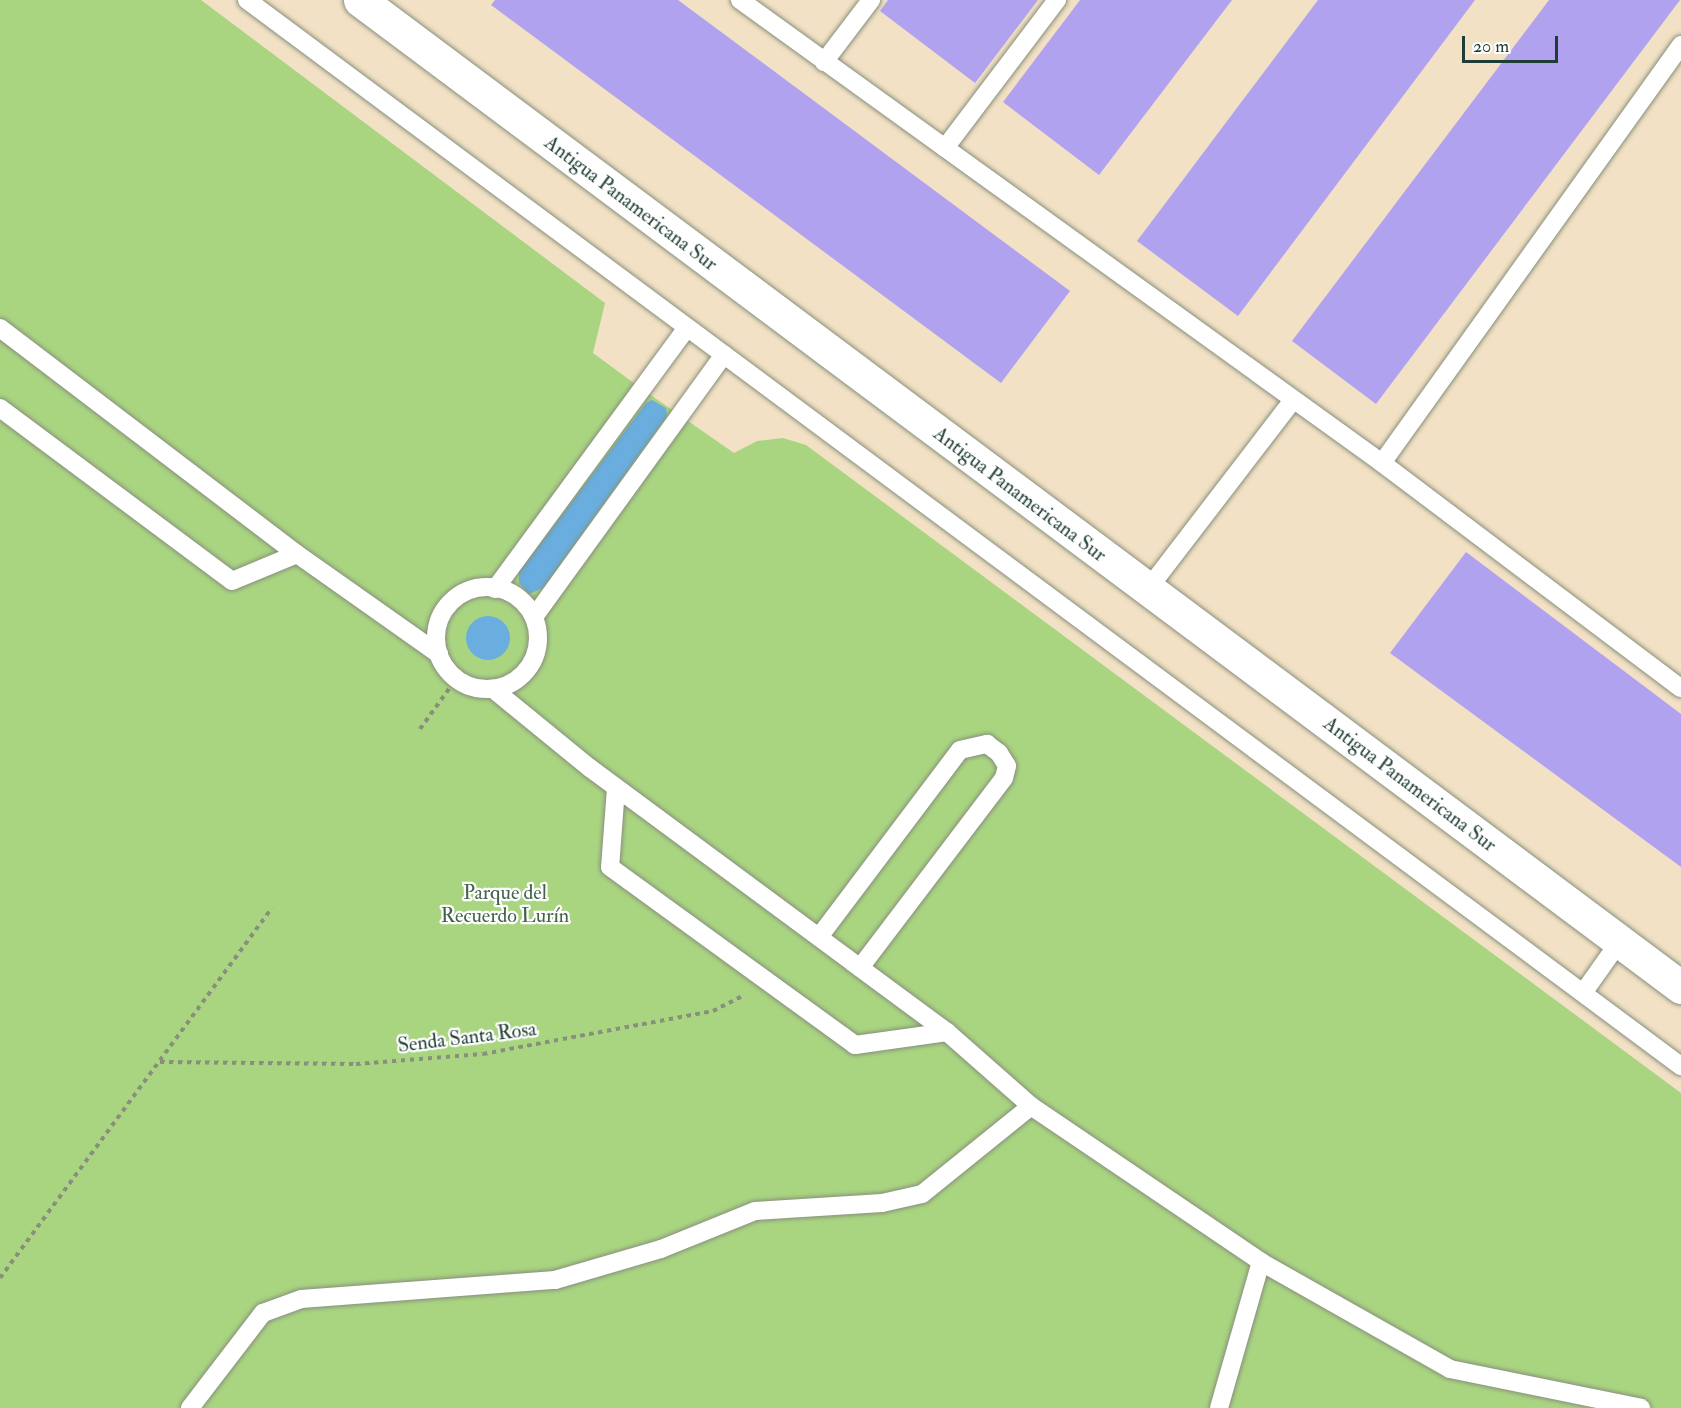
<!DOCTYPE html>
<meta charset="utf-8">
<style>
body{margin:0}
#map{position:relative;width:1681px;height:1408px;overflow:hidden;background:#f2e1c5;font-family:"IM FELL Double Pica",serif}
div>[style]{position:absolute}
.green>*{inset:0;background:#a9d581}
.water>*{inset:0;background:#69aedf}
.round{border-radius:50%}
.building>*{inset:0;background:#b0a2ee}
.path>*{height:4px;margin-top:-2px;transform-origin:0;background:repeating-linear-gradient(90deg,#888f7c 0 4.5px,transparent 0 9px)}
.roads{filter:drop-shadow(0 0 2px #888f7c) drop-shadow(0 0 2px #888f7c)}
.lane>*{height:18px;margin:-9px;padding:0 9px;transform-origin:9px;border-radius:9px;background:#fff}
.lane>.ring{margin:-9px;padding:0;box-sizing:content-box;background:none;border:18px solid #fff;border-radius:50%}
.primary>*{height:33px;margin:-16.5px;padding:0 16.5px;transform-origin:16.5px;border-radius:16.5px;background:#fff}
span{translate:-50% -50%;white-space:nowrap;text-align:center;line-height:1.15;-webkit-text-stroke:4.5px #fff;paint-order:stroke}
.street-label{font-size:20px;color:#1f3d34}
.park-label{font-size:20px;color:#426347}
.scale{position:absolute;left:1462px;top:36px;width:96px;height:27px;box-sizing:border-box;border:3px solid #1f3d34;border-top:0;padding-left:8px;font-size:18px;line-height:21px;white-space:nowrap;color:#1f3d34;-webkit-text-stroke:4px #fff;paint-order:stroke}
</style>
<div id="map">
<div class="green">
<div style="clip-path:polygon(0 0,201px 0,605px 303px,593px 353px,642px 389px,734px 453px,757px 441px,783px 438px,806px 445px,1681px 1093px,1681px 1408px,0 1408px)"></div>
</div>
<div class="water">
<div style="clip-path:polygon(652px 400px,666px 408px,667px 416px,543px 588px,529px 594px,519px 583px,519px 572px,646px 403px)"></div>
<div class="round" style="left:466px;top:616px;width:44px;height:44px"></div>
</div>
<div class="building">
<div style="clip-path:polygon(495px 0,678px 0,1070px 291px,1001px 383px,491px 5px)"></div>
<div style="clip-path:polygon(888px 0,1038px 0,975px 83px,880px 11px)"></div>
<div style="clip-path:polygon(1080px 0,1232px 0,1099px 175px,1003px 102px)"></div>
<div style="clip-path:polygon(1318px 0,1475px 0,1238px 316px,1137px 241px)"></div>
<div style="clip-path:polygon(1549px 0,1680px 0,1376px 404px,1292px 341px)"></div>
<div style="clip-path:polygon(1466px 552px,1681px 714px,1681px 867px,1390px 653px)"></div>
</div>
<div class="path">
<div style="left:420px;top:729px;width:62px;rotate:-54.2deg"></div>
<div style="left:160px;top:1062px;width:196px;rotate:0.6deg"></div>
<div style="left:356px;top:1064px;width:127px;rotate:-4.5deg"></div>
<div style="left:483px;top:1054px;width:234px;rotate:-10.6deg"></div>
<div style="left:713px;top:1011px;width:35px;rotate:-27deg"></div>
<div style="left:0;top:1278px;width:459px;rotate:-53.7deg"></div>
</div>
<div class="roads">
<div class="lane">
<div style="left:247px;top:0;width:1787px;rotate:36.63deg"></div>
<div style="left:740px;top:0;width:792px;rotate:35.8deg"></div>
<div style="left:1382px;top:463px;width:374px;rotate:37deg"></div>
<div style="left:824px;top:62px;width:78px;rotate:-52.8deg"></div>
<div style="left:945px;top:148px;width:186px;rotate:-52.9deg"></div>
<div style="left:0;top:328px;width:373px;rotate:37.3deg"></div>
<div style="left:297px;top:554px;width:174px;rotate:35.2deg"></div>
<div style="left:0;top:408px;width:289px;rotate:36.7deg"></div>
<div style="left:232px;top:581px;width:70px;rotate:-22.6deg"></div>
<div style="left:1382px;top:463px;width:514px;rotate:-54.42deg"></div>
<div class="ring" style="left:436px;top:587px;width:84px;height:84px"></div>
<div style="left:495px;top:589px;width:324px;rotate:-53.7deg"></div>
<div style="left:1148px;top:589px;width:237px;rotate:-52.5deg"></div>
<div style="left:534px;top:617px;width:324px;rotate:-54.1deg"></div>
<div style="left:493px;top:689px;width:125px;rotate:39.2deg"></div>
<div style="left:590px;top:768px;width:444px;rotate:36.5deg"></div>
<div style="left:947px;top:1032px;width:112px;rotate:41.4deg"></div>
<div style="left:1031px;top:1106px;width:278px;rotate:34.1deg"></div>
<div style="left:1261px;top:1262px;width:217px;rotate:29.5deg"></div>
<div style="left:1450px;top:1369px;width:195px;rotate:11.5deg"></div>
<div style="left:616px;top:788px;width:79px;rotate:94.3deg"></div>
<div style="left:610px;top:867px;width:303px;rotate:36deg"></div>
<div style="left:855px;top:1045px;width:93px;rotate:-8deg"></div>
<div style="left:819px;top:937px;width:234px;rotate:-53deg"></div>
<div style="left:960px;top:750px;width:28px;rotate:-13deg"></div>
<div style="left:987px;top:744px;width:15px;rotate:37deg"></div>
<div style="left:999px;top:753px;width:15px;rotate:58deg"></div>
<div style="left:1007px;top:766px;width:12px;rotate:104deg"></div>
<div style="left:1004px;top:778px;width:238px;rotate:127.2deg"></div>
<div style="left:1583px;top:993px;width:64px;rotate:-54.6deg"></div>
<div style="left:190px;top:1408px;width:120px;rotate:-52.5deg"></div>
<div style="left:263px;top:1313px;width:40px;rotate:-20.2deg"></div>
<div style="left:301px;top:1299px;width:255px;rotate:-4.3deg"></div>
<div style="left:555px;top:1280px;width:110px;rotate:-16.3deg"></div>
<div style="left:661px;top:1249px;width:101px;rotate:-22deg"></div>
<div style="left:755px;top:1211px;width:127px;rotate:-3.6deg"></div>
<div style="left:882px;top:1203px;width:41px;rotate:-12.7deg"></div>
<div style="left:922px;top:1194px;width:140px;rotate:-38.9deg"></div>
<div style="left:1219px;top:1408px;width:152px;rotate:-74deg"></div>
</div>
<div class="primary">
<div style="left:360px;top:0;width:1649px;rotate:36.77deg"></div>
</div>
</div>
<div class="street-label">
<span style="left:631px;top:203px;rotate:37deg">Antigua Panamericana Sur</span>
<span style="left:1020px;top:494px;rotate:37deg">Antigua Panamericana Sur</span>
<span style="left:1410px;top:784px;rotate:37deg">Antigua Panamericana Sur</span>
<span style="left:467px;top:1037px;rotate:-7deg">Senda Santa Rosa</span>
</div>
<div class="park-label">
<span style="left:505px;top:904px">Parque del<br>Recuerdo Lurín</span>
</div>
<div class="scale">20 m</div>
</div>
